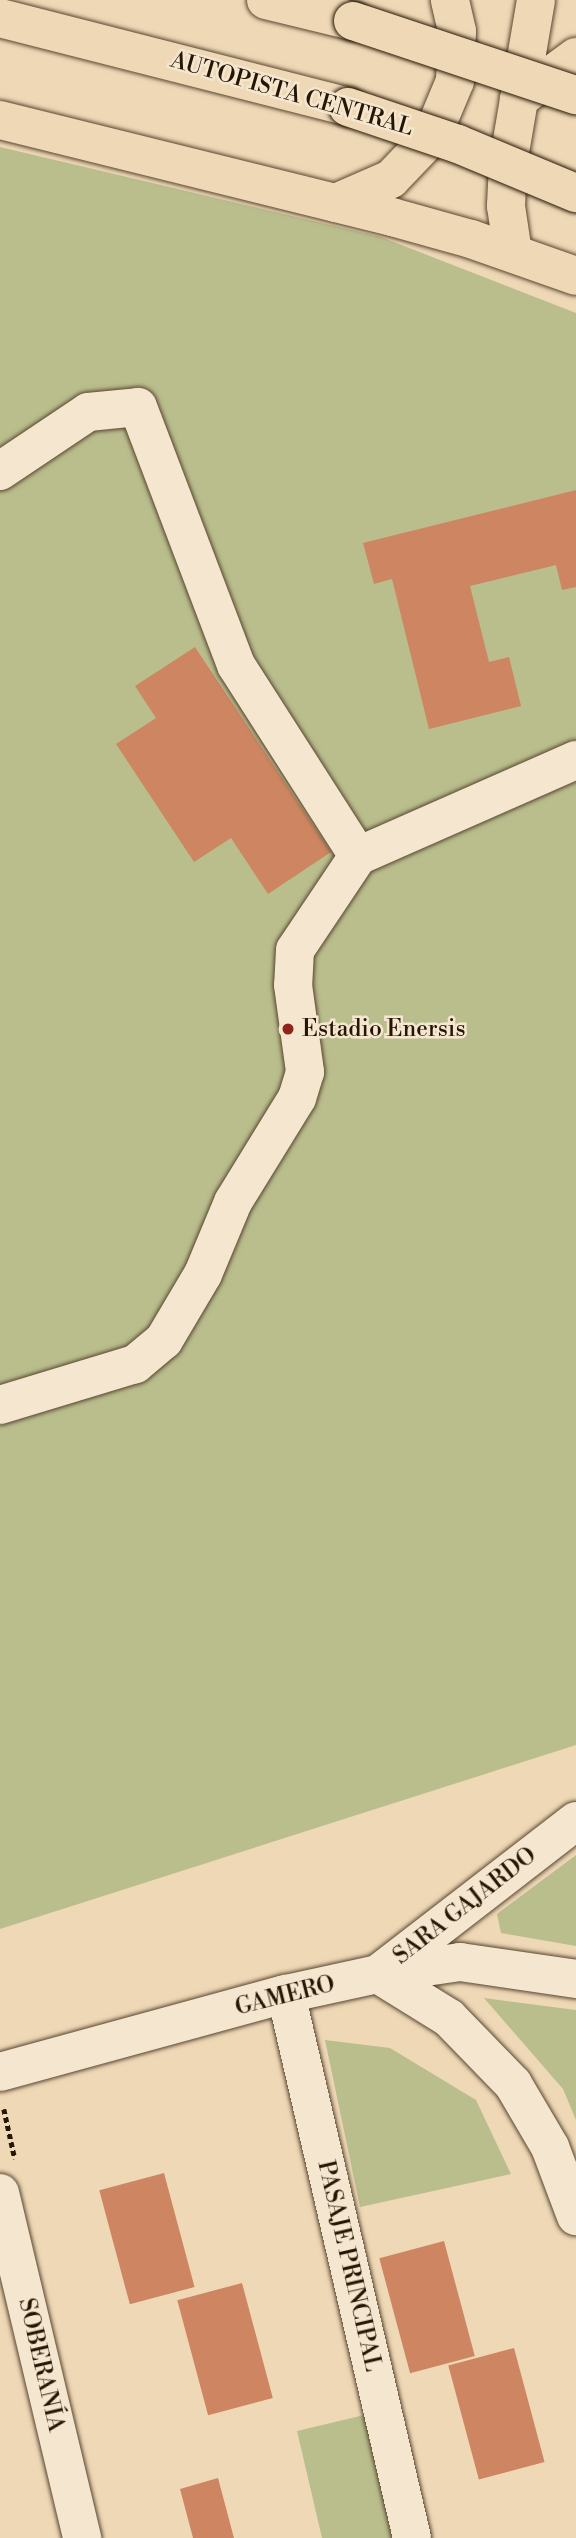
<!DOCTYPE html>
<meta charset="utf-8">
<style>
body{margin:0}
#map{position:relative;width:576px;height:2538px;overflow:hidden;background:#efd8b6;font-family:"Libre Bodoni",serif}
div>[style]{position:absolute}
.green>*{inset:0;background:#babe8d}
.building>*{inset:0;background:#ce8562;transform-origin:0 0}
.path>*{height:4.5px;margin-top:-2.25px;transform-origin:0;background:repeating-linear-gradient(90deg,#251604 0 5px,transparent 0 8.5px)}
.roads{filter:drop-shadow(0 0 2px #584630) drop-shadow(0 0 2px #584630)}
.minor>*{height:38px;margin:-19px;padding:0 19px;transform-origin:19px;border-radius:19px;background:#f5e6d0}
.major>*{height:38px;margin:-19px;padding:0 19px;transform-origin:19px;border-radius:19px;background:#efd8b6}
.highway>*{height:38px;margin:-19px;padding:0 19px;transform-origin:19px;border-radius:19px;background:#efd8b6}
.bridges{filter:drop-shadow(0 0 2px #251604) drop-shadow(0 0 2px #251604)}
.highway-bridge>*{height:38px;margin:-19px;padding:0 19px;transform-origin:19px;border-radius:19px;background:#efd8b6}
.dots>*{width:19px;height:19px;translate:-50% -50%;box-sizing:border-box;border:4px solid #f5e6d0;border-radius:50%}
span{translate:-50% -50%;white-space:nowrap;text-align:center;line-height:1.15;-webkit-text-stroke:5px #f5e6d0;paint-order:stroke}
.street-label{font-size:23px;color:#251604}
.poi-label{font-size:23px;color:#251604}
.left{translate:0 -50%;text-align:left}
</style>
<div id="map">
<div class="green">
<div style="clip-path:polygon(0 147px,381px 237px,576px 313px,576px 1745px,0 1929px)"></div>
<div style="clip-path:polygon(576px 1855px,576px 1946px,501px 1933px,497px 1914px)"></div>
<div style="clip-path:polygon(484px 1998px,576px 2010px,576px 2120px,563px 2089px)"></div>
<div style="clip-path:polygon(325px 2040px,390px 2048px,476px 2100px,511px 2174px,360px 2207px)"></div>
<div style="clip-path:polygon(381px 2411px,411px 2538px,322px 2538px,297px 2431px)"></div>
</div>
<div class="building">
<div style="clip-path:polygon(576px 490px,576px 587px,562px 590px,556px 565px,470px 586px,489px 662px,509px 657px,521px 706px,429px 729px,392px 579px,374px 584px,363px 543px)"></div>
<div style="clip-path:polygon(195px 647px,331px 852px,268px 894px,231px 838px,194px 862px,116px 744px,156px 718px,135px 686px)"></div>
<div style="left:164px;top:2173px;width:118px;height:67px;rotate:75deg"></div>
<div style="left:444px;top:2241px;width:119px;height:67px;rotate:75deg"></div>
<div style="left:242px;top:2283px;width:119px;height:67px;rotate:75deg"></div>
<div style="left:514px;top:2348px;width:118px;height:68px;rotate:75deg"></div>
<div style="clip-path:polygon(218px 2478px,234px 2538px,193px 2538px,180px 2489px)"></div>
</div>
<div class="path">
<div style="left:4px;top:2109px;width:51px;rotate:77.6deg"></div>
</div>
<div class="roads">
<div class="minor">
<div style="left:0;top:471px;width:106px;rotate:-33.8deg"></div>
<div style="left:88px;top:412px;width:50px;rotate:-5.7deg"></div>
<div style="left:138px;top:407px;width:276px;rotate:69.2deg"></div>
<div style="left:236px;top:665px;width:227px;rotate:57.4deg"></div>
<div style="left:358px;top:856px;width:113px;rotate:123.8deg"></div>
<div style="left:295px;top:950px;width:35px;rotate:93deg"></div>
<div style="left:293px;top:985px;width:88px;rotate:82.1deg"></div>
<div style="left:305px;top:1072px;width:27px;rotate:107deg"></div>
<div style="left:297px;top:1098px;width:122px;rotate:121.6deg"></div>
<div style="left:233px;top:1202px;width:78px;rotate:112.6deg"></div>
<div style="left:203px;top:1274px;width:77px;rotate:120.6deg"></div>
<div style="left:164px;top:1340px;width:38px;rotate:140deg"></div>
<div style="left:135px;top:1364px;width:141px;rotate:163.1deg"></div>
<div style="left:358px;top:856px;width:238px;rotate:-23.8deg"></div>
<div style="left:576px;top:1821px;width:250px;rotate:142.3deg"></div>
<div style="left:378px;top:1974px;width:84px;rotate:31.8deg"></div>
<div style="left:449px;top:2018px;width:92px;rotate:45.9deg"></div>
<div style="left:513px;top:2084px;width:73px;rotate:59.6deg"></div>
<div style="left:550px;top:2147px;width:74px;rotate:69.4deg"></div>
<div style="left:286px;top:1994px;width:558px;rotate:76.96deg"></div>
<div style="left:0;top:2072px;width:296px;rotate:-15.3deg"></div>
<div style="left:286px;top:1994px;width:94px;rotate:-12.3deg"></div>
<div style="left:378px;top:1974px;width:83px;rotate:-8.3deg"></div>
<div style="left:460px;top:1962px;width:117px;rotate:8.3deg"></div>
<div style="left:0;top:2193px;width:355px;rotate:76.6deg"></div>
</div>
<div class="major">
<div style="left:519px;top:99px;width:71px;rotate:-36.4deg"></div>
<div style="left:0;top:120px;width:404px;rotate:13.9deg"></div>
<div style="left:392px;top:217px;width:82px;rotate:15.6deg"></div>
<div style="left:471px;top:239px;width:111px;rotate:19.4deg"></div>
<div style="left:513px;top:253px;width:48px;rotate:-98.5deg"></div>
<div style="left:506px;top:206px;width:42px;rotate:-87.3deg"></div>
<div style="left:508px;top:164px;width:166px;rotate:-80.3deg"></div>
</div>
<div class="highway">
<div style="left:266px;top:0;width:89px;rotate:13.6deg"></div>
<div style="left:0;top:18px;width:359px;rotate:14.3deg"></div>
<div style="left:336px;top:203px;width:60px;rotate:-23.6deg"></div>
<div style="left:391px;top:179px;width:59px;rotate:-46.4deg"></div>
<div style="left:432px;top:136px;width:60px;rotate:-67.3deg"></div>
<div style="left:455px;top:81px;width:50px;rotate:-87.7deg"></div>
<div style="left:457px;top:31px;width:32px;rotate:-103deg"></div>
</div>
</div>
<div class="bridges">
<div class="highway-bridge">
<div style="left:353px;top:21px;width:235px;rotate:18.4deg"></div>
<div style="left:348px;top:107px;width:116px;rotate:18.6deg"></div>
<div style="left:458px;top:144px;width:128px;rotate:22.6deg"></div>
</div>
</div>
<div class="dots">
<div style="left:288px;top:1029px;background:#8f2418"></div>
</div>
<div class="street-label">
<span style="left:292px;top:94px;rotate:16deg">AUTOPISTA CENTRAL</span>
<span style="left:465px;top:1906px;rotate:-38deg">SARA GAJARDO</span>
<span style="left:285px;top:1996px;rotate:-14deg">GAMERO</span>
<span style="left:349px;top:2266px;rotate:77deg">PASAJE PRINCIPAL</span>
<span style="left:41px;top:2365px;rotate:77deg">SOBERANÍA</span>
</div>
<div class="poi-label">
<span class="left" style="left:302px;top:1029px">Estadio Enersis</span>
</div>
</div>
